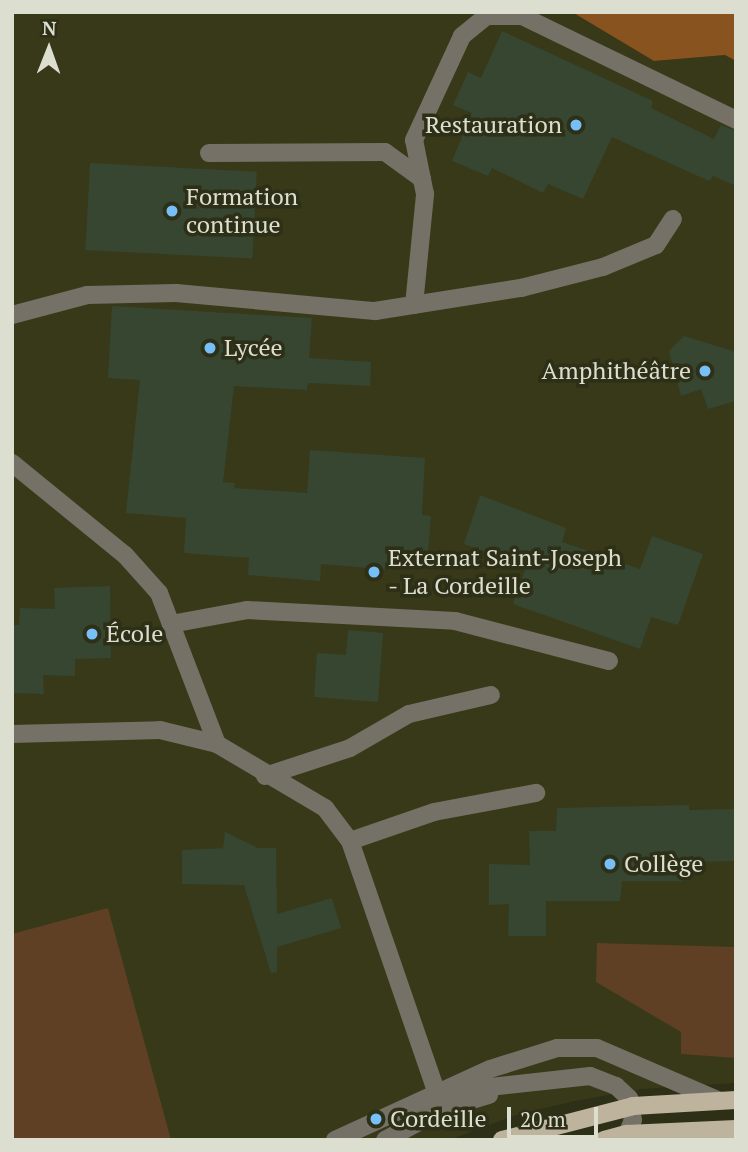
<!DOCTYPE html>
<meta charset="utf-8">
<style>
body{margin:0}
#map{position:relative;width:748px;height:1152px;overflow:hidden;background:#2d2f17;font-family:"PT Serif",serif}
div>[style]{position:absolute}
.built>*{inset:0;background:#373919}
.green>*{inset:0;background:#5f4024}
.forest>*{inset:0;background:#88531f}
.building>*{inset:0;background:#364631;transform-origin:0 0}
.minor>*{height:18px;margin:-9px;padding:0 9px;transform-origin:9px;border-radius:9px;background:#767166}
.major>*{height:18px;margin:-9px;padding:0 9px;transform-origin:9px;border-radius:9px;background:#beb49d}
.dots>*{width:19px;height:19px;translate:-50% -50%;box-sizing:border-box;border:4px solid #2d2f17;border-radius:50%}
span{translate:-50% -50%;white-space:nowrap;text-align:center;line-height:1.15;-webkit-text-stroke:7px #2d2f17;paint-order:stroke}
.poi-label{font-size:24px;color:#dcdecf}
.right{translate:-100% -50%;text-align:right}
.left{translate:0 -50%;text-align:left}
.frame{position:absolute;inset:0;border:14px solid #dcdecf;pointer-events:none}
.north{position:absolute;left:14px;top:14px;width:70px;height:70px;-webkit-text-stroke:5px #2d2f17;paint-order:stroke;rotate:1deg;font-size:19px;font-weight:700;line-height:28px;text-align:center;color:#dcdecf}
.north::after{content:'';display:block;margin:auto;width:24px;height:32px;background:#dcdecf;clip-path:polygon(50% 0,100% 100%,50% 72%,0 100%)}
.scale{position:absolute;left:507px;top:1107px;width:91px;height:32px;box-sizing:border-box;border:4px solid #dcdecf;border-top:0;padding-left:9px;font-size:21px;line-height:24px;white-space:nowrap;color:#dcdecf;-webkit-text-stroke:5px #2d2f17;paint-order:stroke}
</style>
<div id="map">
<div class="built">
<div style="clip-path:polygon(12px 12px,572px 12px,654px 61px,725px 55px,736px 61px,736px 1083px,642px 1089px,575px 1101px,516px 1115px,449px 1140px,12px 1140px)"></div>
</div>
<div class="green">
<div style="clip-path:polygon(108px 908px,171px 1140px,12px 1140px,12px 934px)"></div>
<div style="clip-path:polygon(597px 943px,736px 947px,736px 1058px,681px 1054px,681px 1032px,596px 982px)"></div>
</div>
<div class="forest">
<div style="clip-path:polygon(572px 12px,736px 12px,736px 61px,725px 55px,654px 61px)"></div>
</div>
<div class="building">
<div style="clip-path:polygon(502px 31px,653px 101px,651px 108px,714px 139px,721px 125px,736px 131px,736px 186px,713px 176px,709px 181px,612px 137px,583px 199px,548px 184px,543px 193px,492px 168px,488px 176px,452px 161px,472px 113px,453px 105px,468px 72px,481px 78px)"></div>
<div style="left:90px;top:163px;width:167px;height:87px;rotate:3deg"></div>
<div style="clip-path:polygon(112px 306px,312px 318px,309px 358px,371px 362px,370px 386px,308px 383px,307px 390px,234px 386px,223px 482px,235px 483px,234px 488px,307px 493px,310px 450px,425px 458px,422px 515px,431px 516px,428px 552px,395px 549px,392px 570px,321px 564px,320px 581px,248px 575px,249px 558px,184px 553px,186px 518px,126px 513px,140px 380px,108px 378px)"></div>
<div style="clip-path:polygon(684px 336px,736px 352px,736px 401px,708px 409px,701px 389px,681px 396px,669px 351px)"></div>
<div style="clip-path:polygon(480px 495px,566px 528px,562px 542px,640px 569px,652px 536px,703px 554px,678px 625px,651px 617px,640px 649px,513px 604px,526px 567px,464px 544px)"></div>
<div style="clip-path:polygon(110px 586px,111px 658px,75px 659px,75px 676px,43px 675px,44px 694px,12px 693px,12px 625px,19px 625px,20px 608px,55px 609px,54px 588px)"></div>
<div style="clip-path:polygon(348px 630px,383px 633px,378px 702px,314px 697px,317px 653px,346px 655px)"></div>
<div style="clip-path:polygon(689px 805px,689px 810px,736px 809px,736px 861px,690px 862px,689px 881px,622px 881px,620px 901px,546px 901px,546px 936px,508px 936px,509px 904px,489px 905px,489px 864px,530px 865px,529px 831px,556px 831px,557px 808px)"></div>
<div style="clip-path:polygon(225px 832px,258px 848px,276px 848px,277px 914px,332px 898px,341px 928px,277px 947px,277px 972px,271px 973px,244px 885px,182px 884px,182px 850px,223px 848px)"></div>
</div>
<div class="minor">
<div style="left:209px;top:153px;width:176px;rotate:-0.3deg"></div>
<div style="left:385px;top:152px;width:46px;rotate:36.1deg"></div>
<div style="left:414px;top:305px;width:112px;rotate:-84.3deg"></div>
<div style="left:425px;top:194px;width:55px;rotate:-101.5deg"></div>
<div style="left:414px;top:140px;width:115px;rotate:-65.2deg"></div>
<div style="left:462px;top:36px;width:32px;rotate:-39deg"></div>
<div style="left:487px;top:16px;width:35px"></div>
<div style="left:522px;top:16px;width:238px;rotate:25.9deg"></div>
<div style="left:12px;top:315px;width:78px;rotate:-14.9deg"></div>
<div style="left:87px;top:295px;width:89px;rotate:-1.3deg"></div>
<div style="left:176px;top:293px;width:200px;rotate:5.2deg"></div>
<div style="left:375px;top:311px;width:148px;rotate:-9deg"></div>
<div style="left:521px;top:288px;width:85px;rotate:-14.4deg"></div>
<div style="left:603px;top:267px;width:57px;rotate:-22.5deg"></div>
<div style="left:656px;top:245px;width:31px;rotate:-57deg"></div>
<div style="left:12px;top:463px;width:146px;rotate:39.2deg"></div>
<div style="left:125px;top:555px;width:51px;rotate:48.2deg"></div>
<div style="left:159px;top:593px;width:162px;rotate:69deg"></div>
<div style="left:217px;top:744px;width:126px;rotate:30.7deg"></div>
<div style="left:325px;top:808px;width:41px;rotate:52.9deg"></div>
<div style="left:350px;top:841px;width:267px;rotate:71deg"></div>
<div style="left:171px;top:624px;width:77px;rotate:-10.4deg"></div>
<div style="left:247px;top:610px;width:208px;rotate:3deg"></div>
<div style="left:455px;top:621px;width:159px;rotate:14.6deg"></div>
<div style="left:12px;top:734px;width:148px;rotate:-1.5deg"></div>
<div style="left:160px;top:730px;width:59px;rotate:13.8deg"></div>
<div style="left:265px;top:776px;width:89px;rotate:-18.2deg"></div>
<div style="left:350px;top:748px;width:68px;rotate:-30deg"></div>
<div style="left:409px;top:714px;width:84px;rotate:-13deg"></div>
<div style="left:350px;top:841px;width:89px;rotate:-19deg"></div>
<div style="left:434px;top:812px;width:104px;rotate:-10.6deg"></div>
<div style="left:454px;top:1091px;width:137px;rotate:-6.3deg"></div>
<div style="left:590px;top:1076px;width:28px;rotate:21deg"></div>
<div style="left:616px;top:1086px;width:18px;rotate:43deg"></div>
<div style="left:629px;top:1098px;width:22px;rotate:80deg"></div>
<div style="left:633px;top:1120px;width:15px;rotate:113deg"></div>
<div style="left:335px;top:1140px;width:170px;rotate:-24.6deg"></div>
<div style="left:490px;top:1069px;width:70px;rotate:-17.4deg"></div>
<div style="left:557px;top:1048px;width:40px"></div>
<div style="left:597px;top:1048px;width:132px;rotate:23.3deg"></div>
<div style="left:385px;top:1140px;width:68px;rotate:-28.1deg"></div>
<div style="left:445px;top:1108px;width:46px;rotate:-16.5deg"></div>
</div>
<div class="major">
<div style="left:502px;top:1140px;width:135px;rotate:-14.5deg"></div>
<div style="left:633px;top:1106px;width:103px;rotate:-3.3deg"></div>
<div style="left:604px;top:1140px;width:24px;rotate:-15deg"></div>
<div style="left:627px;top:1134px;width:109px;rotate:-2.6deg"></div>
</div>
<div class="dots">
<div style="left:576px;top:125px;background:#77bff7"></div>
<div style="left:172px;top:211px;background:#77bff7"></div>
<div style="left:210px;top:348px;background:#77bff7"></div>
<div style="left:705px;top:371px;background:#77bff7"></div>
<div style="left:374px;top:572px;background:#77bff7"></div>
<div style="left:92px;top:634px;background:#77bff7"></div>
<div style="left:610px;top:864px;background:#77bff7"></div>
<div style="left:376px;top:1119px;background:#77bff7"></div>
</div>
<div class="poi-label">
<span class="right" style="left:562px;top:125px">Restauration</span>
<span class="left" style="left:186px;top:211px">Formation<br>continue</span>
<span class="left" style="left:224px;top:348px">Lycée</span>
<span class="right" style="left:691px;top:371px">Amphithéâtre</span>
<span class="left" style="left:388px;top:572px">Externat Saint-Joseph<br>- La Cordeille</span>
<span class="left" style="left:106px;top:634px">École</span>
<span class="left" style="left:624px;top:864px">Collège</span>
<span class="left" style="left:390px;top:1119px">Cordeille</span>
</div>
<div class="frame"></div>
<div class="north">N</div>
<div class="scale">20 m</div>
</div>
